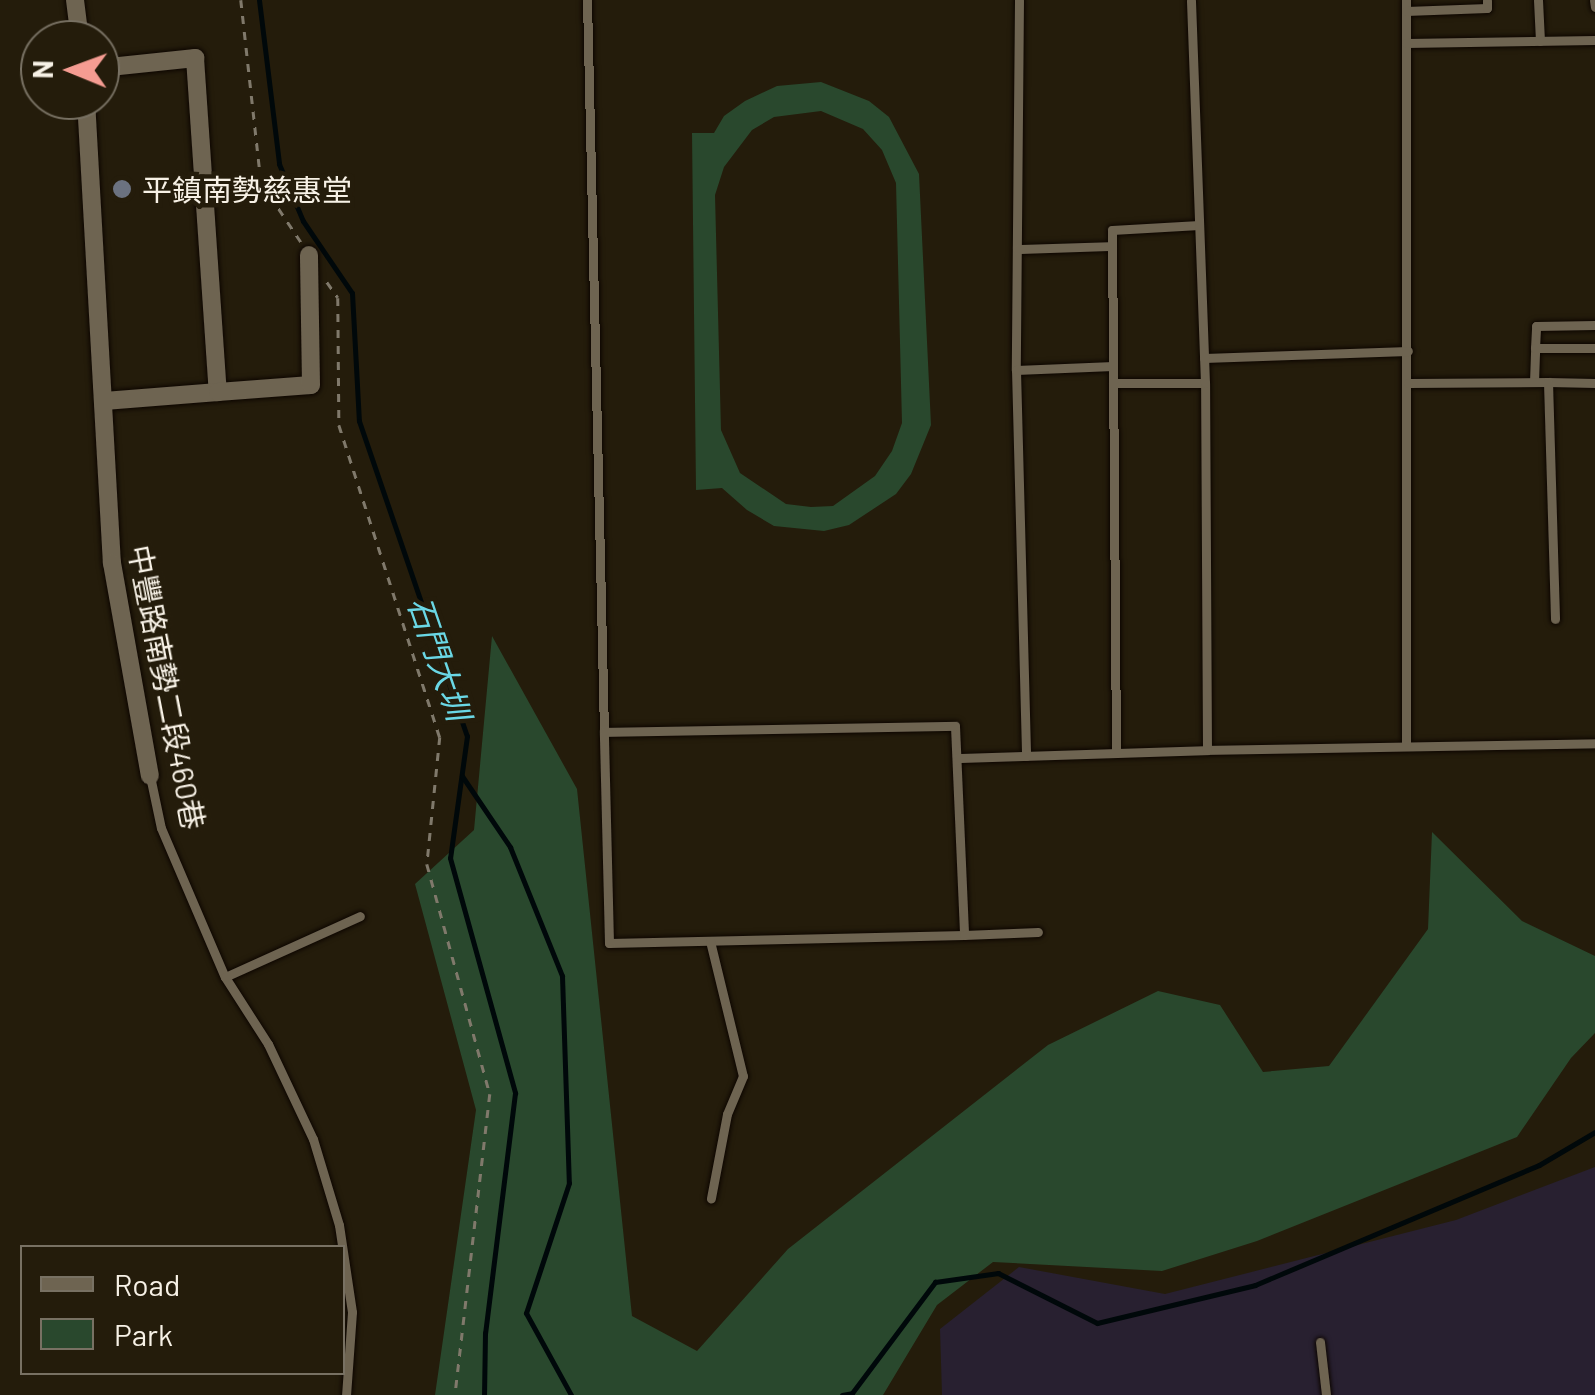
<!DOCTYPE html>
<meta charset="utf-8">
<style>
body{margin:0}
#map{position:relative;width:1595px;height:1395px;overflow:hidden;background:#241c0b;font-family:Barlow,"Noto Sans TC",sans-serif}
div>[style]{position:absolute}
.industrial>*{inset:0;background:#282030}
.green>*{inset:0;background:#29482d}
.stream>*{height:5px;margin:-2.5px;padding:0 2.5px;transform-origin:2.5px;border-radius:2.5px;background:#00080a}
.path>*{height:2.5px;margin-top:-1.25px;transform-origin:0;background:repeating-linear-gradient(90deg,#80796b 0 8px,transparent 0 16px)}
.roads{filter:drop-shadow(0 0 2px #0d0600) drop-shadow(0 0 2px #0d0600)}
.service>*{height:9px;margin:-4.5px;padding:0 4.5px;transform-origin:4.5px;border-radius:4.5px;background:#6e6451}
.minor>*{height:18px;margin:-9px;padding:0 9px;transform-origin:9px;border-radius:9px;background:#6e6451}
.dots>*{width:28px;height:28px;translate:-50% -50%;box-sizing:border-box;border:5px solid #241c0b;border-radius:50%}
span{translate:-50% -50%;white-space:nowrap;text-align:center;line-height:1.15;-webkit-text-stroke:9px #241c0b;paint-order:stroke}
.poi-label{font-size:30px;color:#f7f1e6}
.left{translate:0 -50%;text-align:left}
.street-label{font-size:30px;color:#f7f1e6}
.water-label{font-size:32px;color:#6ad7e5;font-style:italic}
.legend{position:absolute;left:20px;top:1245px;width:325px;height:130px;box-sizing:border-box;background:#241c0b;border:2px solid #787163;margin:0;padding:12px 18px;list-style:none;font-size:30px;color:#f7f1e6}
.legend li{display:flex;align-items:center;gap:20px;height:50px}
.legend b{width:50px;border:2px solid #787163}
.north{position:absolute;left:20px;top:20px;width:100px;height:100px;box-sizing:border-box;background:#241c0b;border:2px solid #787163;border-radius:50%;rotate:271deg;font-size:28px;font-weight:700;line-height:40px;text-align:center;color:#f7f1e6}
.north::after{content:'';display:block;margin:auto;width:35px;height:45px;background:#f59c92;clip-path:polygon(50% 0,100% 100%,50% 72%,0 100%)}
</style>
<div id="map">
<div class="industrial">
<div style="clip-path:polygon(1595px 1167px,1595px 1395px,942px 1395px,940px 1329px,1019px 1267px,1165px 1294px,1456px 1220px)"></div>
</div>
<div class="green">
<div style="clip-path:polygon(evenodd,821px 82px,869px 101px,889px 117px,919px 174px,931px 425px,911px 474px,896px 494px,849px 525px,824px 531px,774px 526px,747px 510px,722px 488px,696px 490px,692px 133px,714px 133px,724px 116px,745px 101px,777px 86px,821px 82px,821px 111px,863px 129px,882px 150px,896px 183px,902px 423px,892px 451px,875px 476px,833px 506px,811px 507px,786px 504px,740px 473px,721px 430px,715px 195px,724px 167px,752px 130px,774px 117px,821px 111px)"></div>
<div style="clip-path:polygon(492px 636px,577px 789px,632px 1316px,697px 1351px,788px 1249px,1048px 1045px,1158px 991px,1220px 1005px,1263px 1072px,1329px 1066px,1428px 929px,1432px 832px,1522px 921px,1595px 956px,1595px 1033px,1571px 1058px,1517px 1137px,1257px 1241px,1162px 1271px,993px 1262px,937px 1305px,883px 1395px,435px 1395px,476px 1110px,415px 884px,474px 830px)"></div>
</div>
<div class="stream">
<div style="left:259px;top:0;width:165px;rotate:83deg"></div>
<div style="left:279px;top:164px;width:62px;rotate:67.2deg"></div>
<div style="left:303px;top:221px;width:87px;rotate:55.8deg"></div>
<div style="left:352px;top:293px;width:128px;rotate:86.9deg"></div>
<div style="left:359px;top:421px;width:333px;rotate:71.1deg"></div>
<div style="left:467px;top:736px;width:123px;rotate:97.9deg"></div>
<div style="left:450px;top:858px;width:244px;rotate:74.5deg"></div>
<div style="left:515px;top:1093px;width:242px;rotate:97.1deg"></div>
<div style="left:485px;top:1333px;width:62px;rotate:90.9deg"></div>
<div style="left:462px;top:776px;width:86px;rotate:55.9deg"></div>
<div style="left:510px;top:847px;width:139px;rotate:68deg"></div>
<div style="left:562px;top:976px;width:207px;rotate:88.1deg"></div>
<div style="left:569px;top:1183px;width:137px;rotate:108.3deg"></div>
<div style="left:526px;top:1313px;width:94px;rotate:61.2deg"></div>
<div style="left:842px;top:1395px;width:10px;rotate:-11deg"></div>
<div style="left:852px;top:1393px;width:139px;rotate:-53.2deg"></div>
<div style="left:935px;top:1282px;width:64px;rotate:-8.1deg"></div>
<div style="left:998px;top:1273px;width:111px;rotate:26.8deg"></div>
<div style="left:1097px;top:1323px;width:163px;rotate:-13.5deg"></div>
<div style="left:1255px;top:1285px;width:308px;rotate:-22.9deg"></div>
<div style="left:1539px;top:1165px;width:65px;rotate:-30.5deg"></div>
</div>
<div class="path">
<div style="left:241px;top:0;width:183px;rotate:83.7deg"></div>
<div style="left:261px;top:182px;width:72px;rotate:56.3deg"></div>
<div style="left:327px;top:282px;width:19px;rotate:55deg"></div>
<div style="left:338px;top:298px;width:127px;rotate:89.5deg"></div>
<div style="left:339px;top:425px;width:328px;rotate:72.1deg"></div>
<div style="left:440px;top:737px;width:128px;rotate:95.8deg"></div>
<div style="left:427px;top:864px;width:238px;rotate:74.7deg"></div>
<div style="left:490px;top:1094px;width:303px;rotate:96.6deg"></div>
</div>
<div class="roads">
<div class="service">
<div style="left:587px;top:0;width:732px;rotate:88.67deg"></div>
<div style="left:1019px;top:0;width:370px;rotate:90.5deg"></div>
<div style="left:1016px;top:370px;width:386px;rotate:88.5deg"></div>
<div style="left:1406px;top:0;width:743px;rotate:90deg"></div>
<div style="left:1538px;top:0;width:41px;rotate:87.2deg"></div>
<div style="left:1594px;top:0;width:7px;rotate:82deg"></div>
<div style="left:1406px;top:11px;width:81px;rotate:-2.1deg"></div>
<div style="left:1487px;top:8px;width:8px;rotate:-90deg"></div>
<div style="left:1406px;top:43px;width:189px;rotate:-0.9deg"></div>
<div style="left:1017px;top:249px;width:95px;rotate:-1.8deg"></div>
<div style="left:1535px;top:348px;width:22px;rotate:-87deg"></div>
<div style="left:1536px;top:326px;width:59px;rotate:-1deg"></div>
<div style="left:1204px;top:358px;width:204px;rotate:-2deg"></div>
<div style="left:1016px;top:370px;width:97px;rotate:-2.4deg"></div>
<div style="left:1534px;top:382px;width:34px;rotate:-88deg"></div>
<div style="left:1535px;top:348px;width:60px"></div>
<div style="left:1548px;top:382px;width:47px;rotate:1.2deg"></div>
<div style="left:1113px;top:383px;width:92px"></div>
<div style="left:1408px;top:383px;width:140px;rotate:-0.4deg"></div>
<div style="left:1548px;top:382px;width:237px;rotate:88.3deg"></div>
<div style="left:955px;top:726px;width:209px;rotate:87.5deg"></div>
<div style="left:964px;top:935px;width:355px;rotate:178.7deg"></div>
<div style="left:609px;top:943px;width:211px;rotate:-91.4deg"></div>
<div style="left:604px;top:732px;width:351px;rotate:-1deg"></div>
<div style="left:1207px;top:750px;width:388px;rotate:-1deg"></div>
<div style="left:1116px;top:753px;width:523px;rotate:-90.44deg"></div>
<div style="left:1112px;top:230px;width:87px;rotate:-3.3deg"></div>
<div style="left:957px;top:758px;width:250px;rotate:-1.8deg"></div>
<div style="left:1207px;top:750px;width:367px;rotate:-90.3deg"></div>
<div style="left:1205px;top:383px;width:383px;rotate:-92.1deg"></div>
<div style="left:150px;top:776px;width:53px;rotate:78.1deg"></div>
<div style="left:161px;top:828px;width:162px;rotate:66.8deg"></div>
<div style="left:225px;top:977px;width:80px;rotate:57.3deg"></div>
<div style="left:268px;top:1044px;width:105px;rotate:64.7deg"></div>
<div style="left:313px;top:1139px;width:90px;rotate:73.2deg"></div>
<div style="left:339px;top:1225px;width:88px;rotate:81.5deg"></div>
<div style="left:352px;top:1312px;width:83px;rotate:94.1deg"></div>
<div style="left:964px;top:935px;width:74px;rotate:-2.3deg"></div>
<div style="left:710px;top:941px;width:139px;rotate:76.3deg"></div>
<div style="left:743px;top:1076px;width:41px;rotate:112.8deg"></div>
<div style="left:727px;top:1114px;width:86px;rotate:100.8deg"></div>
<div style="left:225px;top:977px;width:148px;rotate:-24.3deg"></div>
<div style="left:1320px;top:1342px;width:53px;rotate:83.5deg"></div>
</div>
<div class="minor">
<div style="left:75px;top:0;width:40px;rotate:82.9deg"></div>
<div style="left:100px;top:68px;width:96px;rotate:-6deg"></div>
<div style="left:195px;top:58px;width:335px;rotate:86.1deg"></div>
<div style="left:218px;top:392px;width:114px;rotate:175.5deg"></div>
<div style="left:86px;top:100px;width:464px;rotate:86.8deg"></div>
<div style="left:112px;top:563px;width:216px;rotate:79.9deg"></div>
<div style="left:218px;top:392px;width:93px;rotate:-4.3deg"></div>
<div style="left:311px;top:385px;width:130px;rotate:-90.9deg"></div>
</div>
</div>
<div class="dots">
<div style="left:122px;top:189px;background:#6b7280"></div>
</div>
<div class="poi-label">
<span class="left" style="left:142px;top:189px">平鎮南勢慈惠堂</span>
</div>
<div class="street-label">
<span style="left:167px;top:687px;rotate:79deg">中豐路南勢二段460巷</span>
</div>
<div class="water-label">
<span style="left:440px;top:658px;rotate:71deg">石門大圳</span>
</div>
<ul class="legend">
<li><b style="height:12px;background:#6e6451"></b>Road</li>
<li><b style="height:28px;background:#29482d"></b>Park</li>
</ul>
<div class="north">N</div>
</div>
